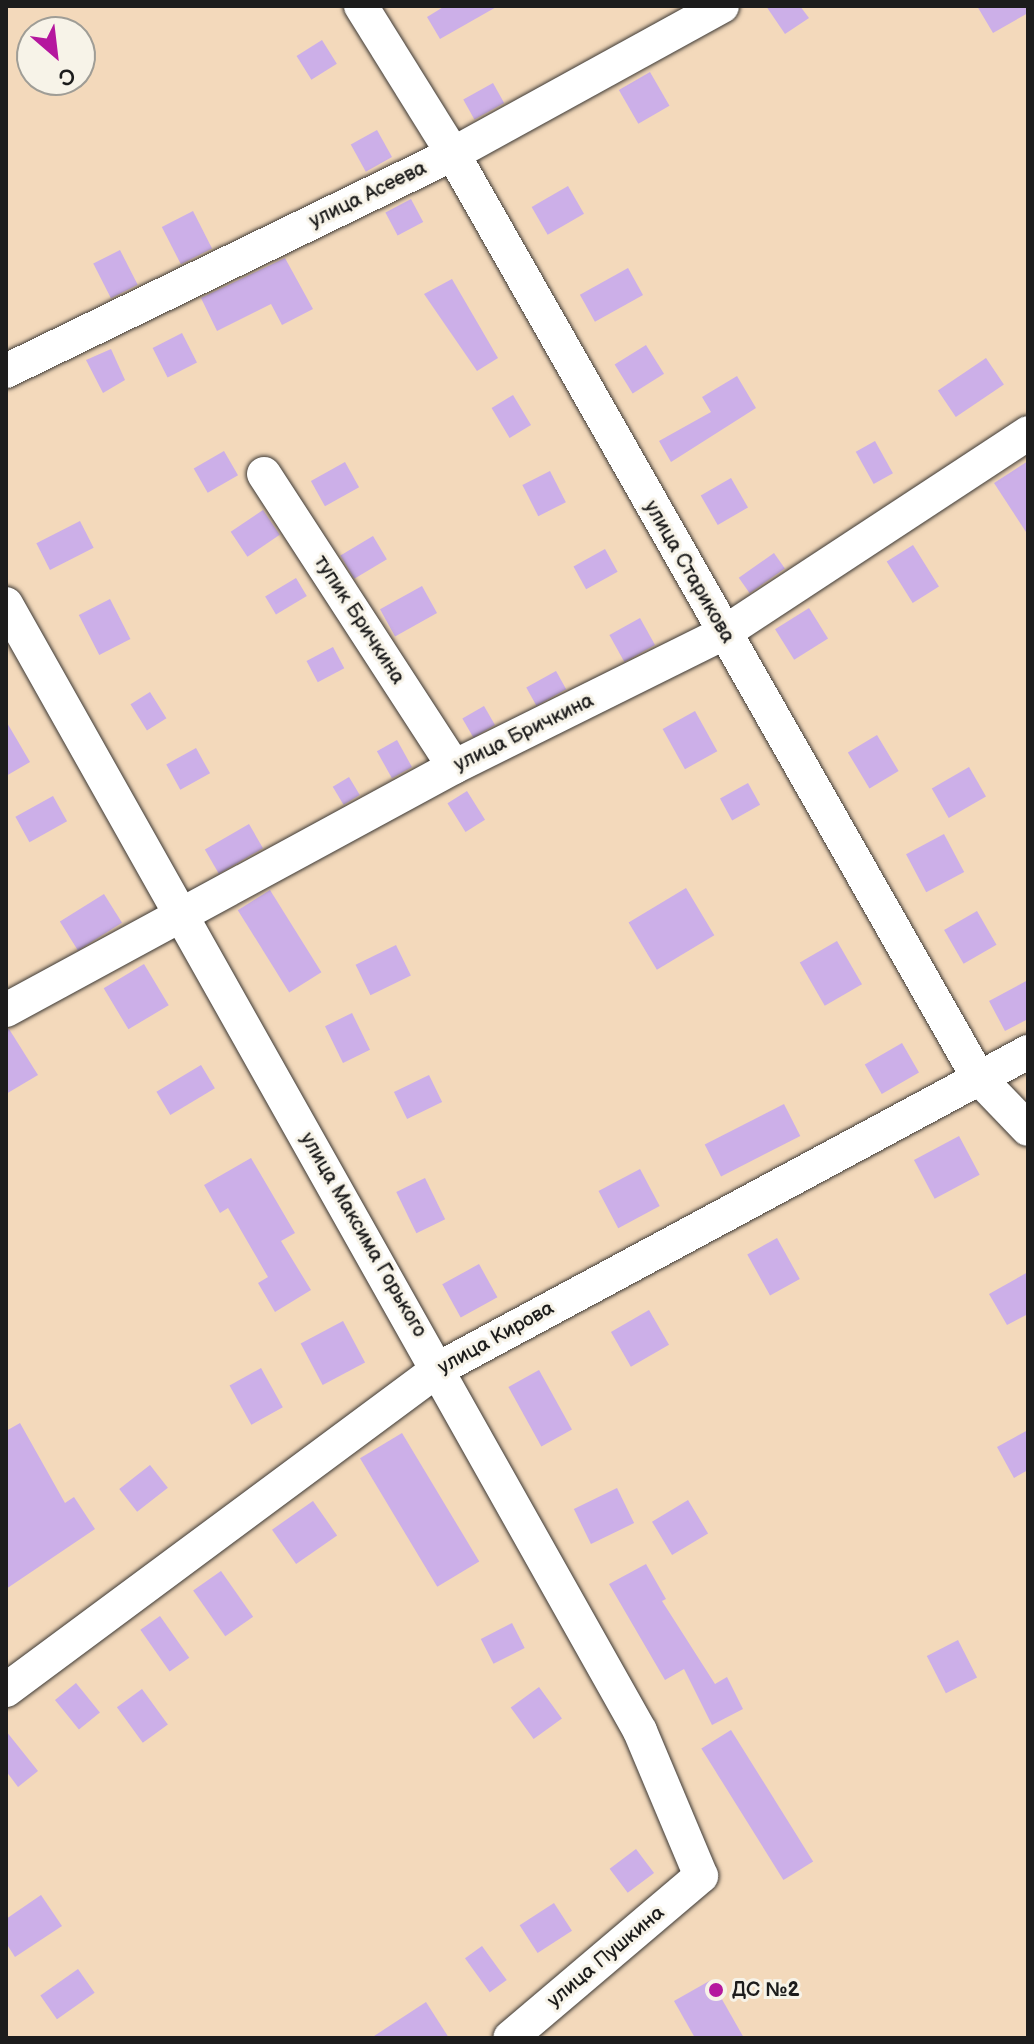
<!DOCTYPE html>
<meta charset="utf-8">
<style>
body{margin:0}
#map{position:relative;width:1034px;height:2044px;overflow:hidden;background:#f3d9bb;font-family:"Balsamiq Sans",sans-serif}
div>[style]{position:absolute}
.building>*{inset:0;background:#ccafe8;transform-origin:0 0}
.roads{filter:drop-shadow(0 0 2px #3c3834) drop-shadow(0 0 2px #3c3834)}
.minor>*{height:34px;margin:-17px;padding:0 17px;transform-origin:17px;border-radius:17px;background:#fff}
.dots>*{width:22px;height:22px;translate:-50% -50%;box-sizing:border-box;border:4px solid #f7f3e8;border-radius:50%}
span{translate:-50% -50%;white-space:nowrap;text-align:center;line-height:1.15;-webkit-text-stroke:6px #f7f3e8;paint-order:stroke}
.street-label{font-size:20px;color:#1c1c1c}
.poi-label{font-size:20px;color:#1c1c1c;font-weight:700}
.left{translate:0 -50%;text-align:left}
.frame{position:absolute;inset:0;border:8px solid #1c1c1c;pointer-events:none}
.north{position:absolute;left:16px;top:16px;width:80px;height:80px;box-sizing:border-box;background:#f7f3e8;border:2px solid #9f9d96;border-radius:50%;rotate:152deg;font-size:22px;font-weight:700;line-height:32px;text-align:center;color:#1c1c1c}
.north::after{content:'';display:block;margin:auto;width:28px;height:36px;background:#b5179e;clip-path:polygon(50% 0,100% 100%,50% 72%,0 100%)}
</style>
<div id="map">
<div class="building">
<div style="clip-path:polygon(445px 6px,498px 6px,440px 39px,427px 17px)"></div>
<div style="clip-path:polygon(766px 6px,800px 6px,809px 18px,785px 34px)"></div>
<div style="clip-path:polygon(977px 6px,1028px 6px,1028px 13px,993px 33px)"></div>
<div style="left:322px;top:40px;width:28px;height:30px;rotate:58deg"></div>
<div style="left:650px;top:72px;width:39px;height:36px;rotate:60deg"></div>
<div style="left:493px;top:83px;width:23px;height:34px;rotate:61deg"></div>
<div style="left:377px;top:130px;width:31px;height:30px;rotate:61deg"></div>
<div style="left:568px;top:186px;width:32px;height:42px;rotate:60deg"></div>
<div style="left:411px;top:199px;width:26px;height:29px;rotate:62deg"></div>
<div style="left:193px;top:211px;width:42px;height:35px;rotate:63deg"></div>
<div style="left:120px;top:250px;width:39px;height:30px;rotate:63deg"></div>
<div style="clip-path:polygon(285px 258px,313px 309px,282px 325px,271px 304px,217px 331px,201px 298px)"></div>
<div style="left:628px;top:268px;width:31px;height:55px;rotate:61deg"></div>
<div style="clip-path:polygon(452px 279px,498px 358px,477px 371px,424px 294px)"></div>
<div style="left:182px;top:333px;width:33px;height:33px;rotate:63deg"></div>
<div style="left:646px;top:345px;width:34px;height:37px;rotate:58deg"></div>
<div style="clip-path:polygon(111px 349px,125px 380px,103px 393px,86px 360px)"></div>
<div style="left:986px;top:358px;width:32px;height:58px;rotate:56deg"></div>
<div style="clip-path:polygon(737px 376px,756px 408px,671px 462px,659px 441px,711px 412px,702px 397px)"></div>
<div style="left:513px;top:395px;width:35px;height:25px;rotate:59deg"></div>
<div style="left:875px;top:441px;width:37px;height:22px;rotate:61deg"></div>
<div style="left:224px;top:451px;width:28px;height:35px;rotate:60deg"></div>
<div style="clip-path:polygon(1028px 461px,1028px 535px,994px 483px)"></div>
<div style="left:345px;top:462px;width:29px;height:39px;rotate:61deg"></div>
<div style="left:550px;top:471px;width:35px;height:31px;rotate:63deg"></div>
<div style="left:731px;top:478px;width:34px;height:35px;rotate:60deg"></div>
<div style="left:263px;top:510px;width:30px;height:39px;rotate:56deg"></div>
<div style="left:80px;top:521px;width:30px;height:49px;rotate:63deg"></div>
<div style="left:373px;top:536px;width:27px;height:38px;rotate:59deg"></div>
<div style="left:913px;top:545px;width:49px;height:31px;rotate:58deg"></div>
<div style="left:605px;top:549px;width:26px;height:36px;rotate:61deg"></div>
<div style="left:774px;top:553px;width:19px;height:43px;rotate:55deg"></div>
<div style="left:296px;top:578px;width:21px;height:36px;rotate:59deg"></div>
<div style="left:422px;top:586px;width:31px;height:48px;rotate:61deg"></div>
<div style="left:110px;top:599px;width:45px;height:35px;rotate:63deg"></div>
<div style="left:809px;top:608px;width:36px;height:40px;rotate:58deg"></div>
<div style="left:640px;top:618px;width:31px;height:35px;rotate:61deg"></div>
<div style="left:333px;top:647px;width:24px;height:30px;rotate:62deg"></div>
<div style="left:556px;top:671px;width:21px;height:34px;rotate:61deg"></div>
<div style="left:150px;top:692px;width:31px;height:23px;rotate:58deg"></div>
<div style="left:484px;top:706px;width:22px;height:25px;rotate:60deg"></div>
<div style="left:695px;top:711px;width:46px;height:37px;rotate:61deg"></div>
<div style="clip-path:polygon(6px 721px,30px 762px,6px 776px)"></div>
<div style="left:877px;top:735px;width:42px;height:34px;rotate:59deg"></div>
<div style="left:397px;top:740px;width:31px;height:23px;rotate:61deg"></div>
<div style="left:196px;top:748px;width:29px;height:34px;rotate:61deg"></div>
<div style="left:969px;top:767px;width:34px;height:43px;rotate:60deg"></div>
<div style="left:349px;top:777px;width:21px;height:19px;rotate:59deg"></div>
<div style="left:748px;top:783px;width:25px;height:32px;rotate:61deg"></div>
<div style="left:467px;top:791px;width:34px;height:23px;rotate:58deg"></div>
<div style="left:53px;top:796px;width:29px;height:43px;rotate:61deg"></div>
<div style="left:249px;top:824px;width:28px;height:51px;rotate:60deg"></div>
<div style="left:944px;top:834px;width:43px;height:43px;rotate:62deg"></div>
<div style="left:686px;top:888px;width:55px;height:67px;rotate:59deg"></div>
<div style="left:270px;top:890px;width:97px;height:38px;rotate:58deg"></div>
<div style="left:104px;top:894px;width:34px;height:52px;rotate:58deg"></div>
<div style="left:977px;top:911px;width:39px;height:38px;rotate:60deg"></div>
<div style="left:837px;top:941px;width:50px;height:43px;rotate:60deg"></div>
<div style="left:396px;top:945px;width:34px;height:45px;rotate:64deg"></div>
<div style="left:144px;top:964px;width:48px;height:47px;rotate:59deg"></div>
<div style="clip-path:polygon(1028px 980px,1028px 1019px,1005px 1031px,989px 1001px)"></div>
<div style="left:352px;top:1013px;width:41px;height:30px;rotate:64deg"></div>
<div style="clip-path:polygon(9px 1029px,38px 1075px,6px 1094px,6px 1030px)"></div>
<div style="left:902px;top:1043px;width:34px;height:43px;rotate:60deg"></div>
<div style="left:201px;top:1065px;width:27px;height:52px;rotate:59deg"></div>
<div style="left:429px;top:1075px;width:30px;height:39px;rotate:64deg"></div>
<div style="left:784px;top:1104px;width:36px;height:89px;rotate:63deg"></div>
<div style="left:959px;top:1136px;width:44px;height:51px;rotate:62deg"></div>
<div style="clip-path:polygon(251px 1158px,295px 1233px,281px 1241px,311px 1290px,275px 1312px,258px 1283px,268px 1277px,228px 1208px,220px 1213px,204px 1185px)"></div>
<div style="left:640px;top:1169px;width:42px;height:47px;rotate:62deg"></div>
<div style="left:425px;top:1178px;width:46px;height:32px;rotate:64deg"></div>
<div style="left:777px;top:1238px;width:47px;height:34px;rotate:61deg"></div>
<div style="left:479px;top:1264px;width:38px;height:42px;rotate:61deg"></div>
<div style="clip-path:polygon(1028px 1272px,1028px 1314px,1007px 1325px,989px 1294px)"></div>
<div style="left:649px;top:1310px;width:40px;height:44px;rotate:60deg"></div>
<div style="left:343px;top:1321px;width:47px;height:48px;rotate:62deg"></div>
<div style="left:261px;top:1368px;width:45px;height:36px;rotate:61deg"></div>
<div style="left:539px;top:1370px;width:68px;height:35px;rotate:61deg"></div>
<div style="clip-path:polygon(20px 1423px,65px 1503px,74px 1497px,95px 1529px,6px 1589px,6px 1431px)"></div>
<div style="clip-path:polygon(1028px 1430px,1028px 1470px,1014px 1478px,997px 1447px)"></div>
<div style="left:402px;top:1433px;width:150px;height:49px;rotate:59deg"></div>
<div style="left:150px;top:1465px;width:29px;height:39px;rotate:52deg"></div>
<div style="left:617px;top:1488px;width:39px;height:48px;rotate:64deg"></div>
<div style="left:688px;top:1500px;width:39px;height:42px;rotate:59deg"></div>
<div style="left:313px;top:1501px;width:42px;height:50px;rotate:55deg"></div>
<div style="clip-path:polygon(646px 1564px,666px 1599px,662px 1601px,715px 1684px,727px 1677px,743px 1709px,712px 1725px,684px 1669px,665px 1680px,609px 1584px)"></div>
<div style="left:221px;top:1571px;width:56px;height:34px;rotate:55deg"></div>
<div style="left:160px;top:1616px;width:51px;height:24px;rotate:55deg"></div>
<div style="left:512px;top:1623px;width:28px;height:35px;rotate:63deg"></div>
<div style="left:958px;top:1640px;width:42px;height:35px;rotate:63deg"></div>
<div style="left:76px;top:1683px;width:38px;height:27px;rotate:51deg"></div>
<div style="left:539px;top:1687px;width:39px;height:35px;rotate:54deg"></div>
<div style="left:142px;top:1689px;width:44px;height:31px;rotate:54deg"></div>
<div style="left:731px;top:1730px;width:155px;height:35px;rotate:58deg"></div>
<div style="clip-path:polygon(6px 1731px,38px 1771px,18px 1787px,6px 1771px)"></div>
<div style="left:636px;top:1849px;width:30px;height:33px;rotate:53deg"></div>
<div style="clip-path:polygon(41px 1895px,62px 1926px,15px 1957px,6px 1943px,6px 1919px)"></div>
<div style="left:554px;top:1903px;width:33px;height:41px;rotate:57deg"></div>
<div style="left:482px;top:1946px;width:42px;height:21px;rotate:54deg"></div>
<div style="left:78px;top:1969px;width:29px;height:46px;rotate:55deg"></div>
<div style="clip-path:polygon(711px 1980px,744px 2038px,695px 2038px,674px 2001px)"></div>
<div style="clip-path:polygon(426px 2002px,449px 2038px,371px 2038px)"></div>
</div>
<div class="roads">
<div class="minor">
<div style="left:361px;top:6px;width:174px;rotate:58.1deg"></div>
<div style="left:453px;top:154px;width:1062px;rotate:60.37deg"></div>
<div style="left:978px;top:1077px;width:72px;rotate:46.1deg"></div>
<div style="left:6px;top:371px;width:497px;rotate:-25.9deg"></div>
<div style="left:453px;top:154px;width:307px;rotate:-28.8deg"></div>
<div style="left:264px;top:474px;width:349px;rotate:57deg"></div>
<div style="left:6px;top:604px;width:1293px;rotate:60.64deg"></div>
<div style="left:640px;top:1731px;width:157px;rotate:67.2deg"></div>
<div style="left:701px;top:1876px;width:250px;rotate:139.7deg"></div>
<div style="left:6px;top:1010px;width:510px;rotate:-28.48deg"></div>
<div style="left:454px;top:767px;width:301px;rotate:-26.4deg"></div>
<div style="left:724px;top:633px;width:364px;rotate:-33.3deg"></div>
<div style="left:6px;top:1690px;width:540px;rotate:-36.57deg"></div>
<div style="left:440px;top:1368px;width:668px;rotate:-28.25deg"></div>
</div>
</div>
<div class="dots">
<div style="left:716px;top:1990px;background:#b5179e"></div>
</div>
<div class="street-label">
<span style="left:368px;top:195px;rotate:-26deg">улица Асеева</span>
<span style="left:689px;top:572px;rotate:60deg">улица Старикова</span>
<span style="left:359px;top:620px;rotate:57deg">тупик Бричкина</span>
<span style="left:524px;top:733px;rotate:-26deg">улица Бричкина</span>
<span style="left:363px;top:1235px;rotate:60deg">улица Максима Горького</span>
<span style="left:496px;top:1338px;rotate:-29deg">улица Кирова</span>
<span style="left:606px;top:1957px;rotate:-40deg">улица Пушкина</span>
</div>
<div class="poi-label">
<span class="left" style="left:732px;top:1990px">ДС №2</span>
</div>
<div class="frame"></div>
<div class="north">С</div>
</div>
